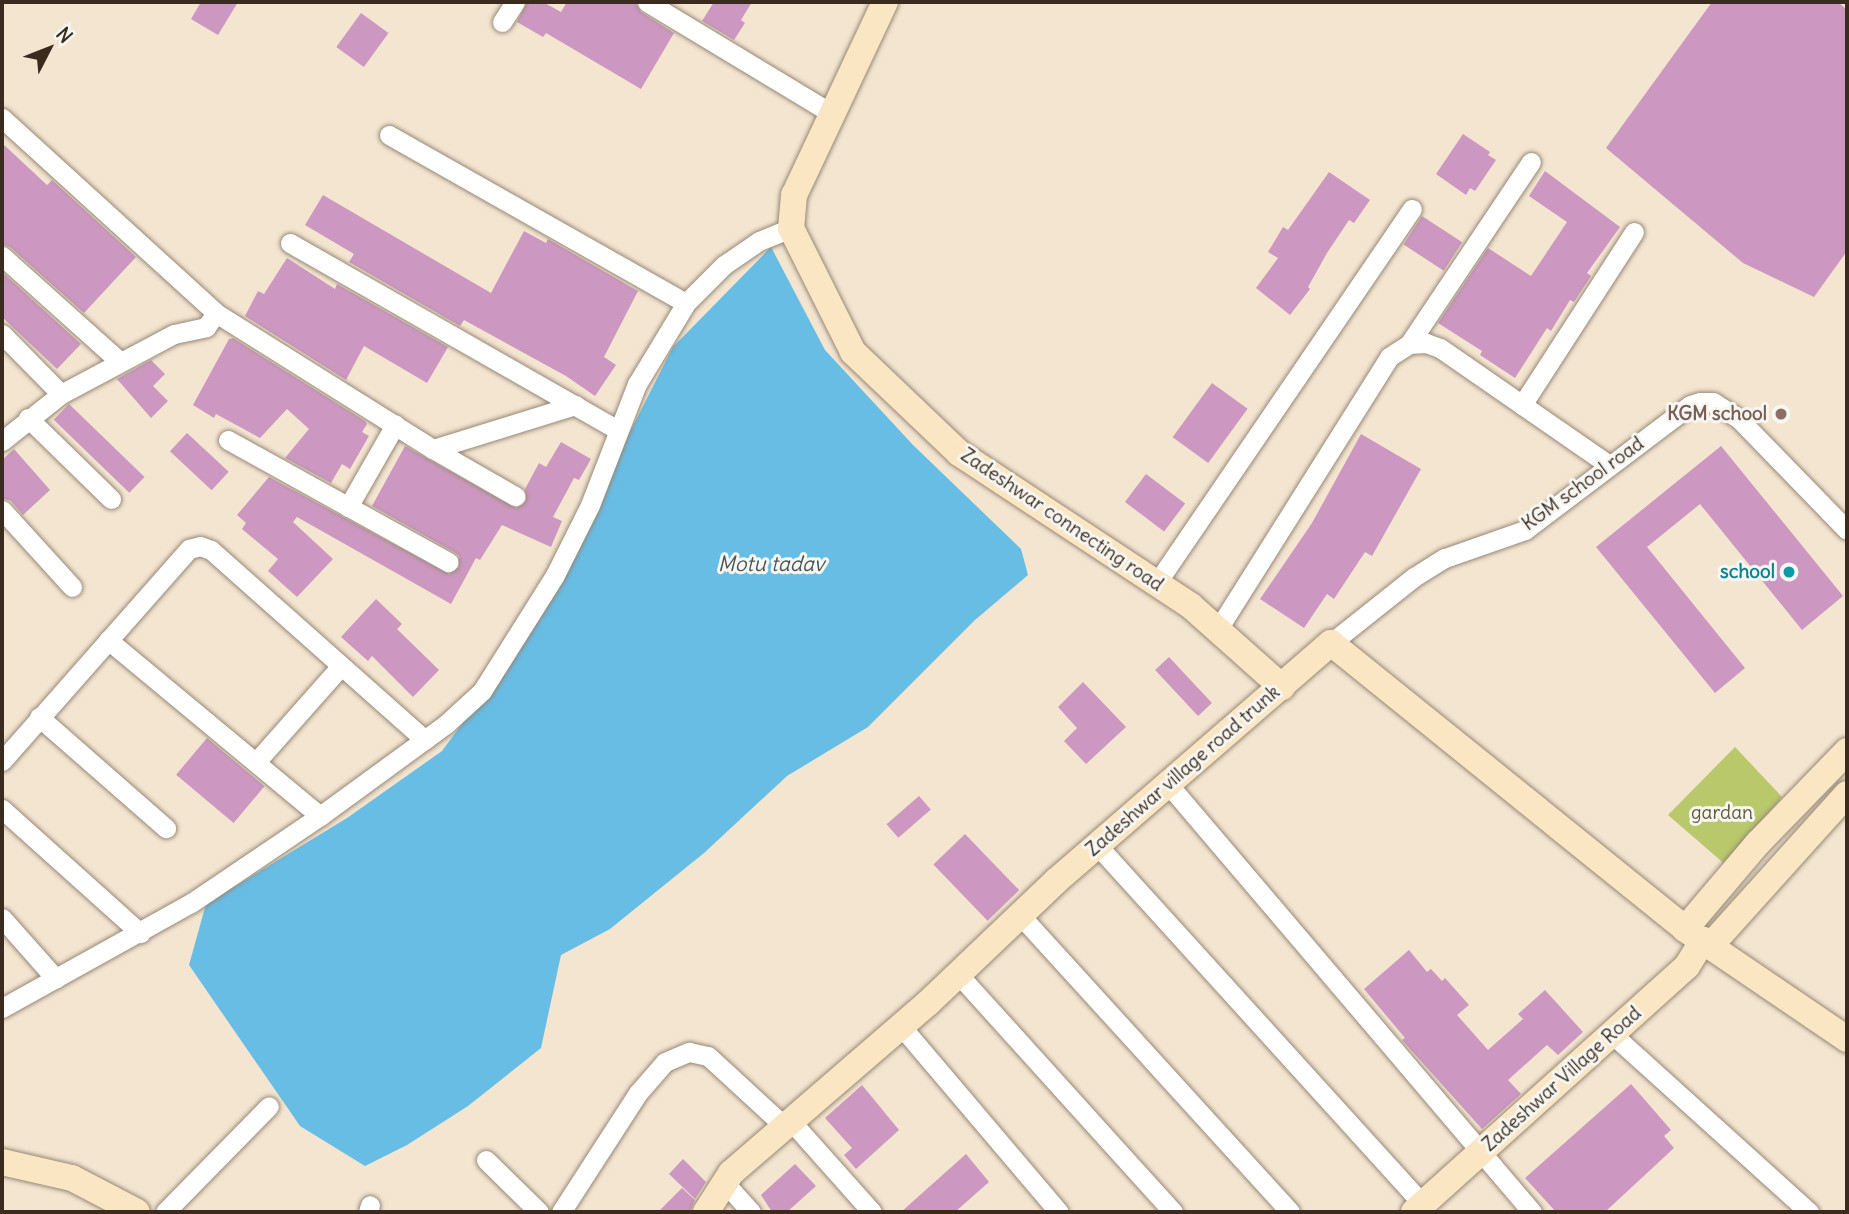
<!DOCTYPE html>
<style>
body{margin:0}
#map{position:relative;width:1849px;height:1214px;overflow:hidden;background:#f3e5d0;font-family:Delius,sans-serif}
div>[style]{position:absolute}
.green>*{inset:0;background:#b8c86b}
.water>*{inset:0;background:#68bde5}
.building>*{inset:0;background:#cc98c1;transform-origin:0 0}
.roads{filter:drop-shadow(0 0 2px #978877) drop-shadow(0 0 2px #978877)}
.street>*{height:19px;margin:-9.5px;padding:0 9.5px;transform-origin:9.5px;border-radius:9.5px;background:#fff}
.secondary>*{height:26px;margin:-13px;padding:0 13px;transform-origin:13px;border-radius:13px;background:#fbe6c4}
.dots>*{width:19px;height:19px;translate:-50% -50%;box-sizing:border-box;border:4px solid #f6f6f2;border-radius:50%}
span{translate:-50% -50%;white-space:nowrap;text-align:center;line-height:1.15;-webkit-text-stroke:6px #f6f6f2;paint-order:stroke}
.education-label{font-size:19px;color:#785e54;font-weight:700}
.right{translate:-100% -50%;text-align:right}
.street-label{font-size:19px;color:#3b2a1e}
.culture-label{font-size:19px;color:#0d838f;font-weight:700}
.park-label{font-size:19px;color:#605935}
.water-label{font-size:21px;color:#48565a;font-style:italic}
.frame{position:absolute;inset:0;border:4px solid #3b2a1e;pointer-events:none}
.north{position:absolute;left:14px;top:14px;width:70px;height:70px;-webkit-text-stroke:5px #f6f6f2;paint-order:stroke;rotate:48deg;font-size:19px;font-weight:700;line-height:28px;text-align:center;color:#3b2a1e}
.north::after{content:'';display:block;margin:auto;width:24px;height:32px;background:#3b2a1e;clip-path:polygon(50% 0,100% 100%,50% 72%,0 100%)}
</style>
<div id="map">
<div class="green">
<div style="clip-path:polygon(1735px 747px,1782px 797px,1727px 866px,1668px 815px)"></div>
</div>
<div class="water">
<div style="clip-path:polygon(771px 247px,825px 350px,913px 445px,1021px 549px,1028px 575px,975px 620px,868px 727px,787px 776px,704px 853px,610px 929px,561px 955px,541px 1048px,468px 1106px,407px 1145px,365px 1166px,300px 1126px,189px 965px,206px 904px,347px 818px,442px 751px,526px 637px,673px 347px)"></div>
</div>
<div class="building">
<div style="clip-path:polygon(201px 2px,238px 2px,218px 35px,191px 19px)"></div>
<div style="clip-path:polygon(527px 2px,543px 2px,561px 12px,567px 2px,635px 2px,641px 12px,674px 33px,641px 89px,546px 33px,543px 37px,517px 22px)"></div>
<div style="clip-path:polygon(714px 2px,752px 2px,741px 20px,745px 23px,734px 40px,702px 21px)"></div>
<div style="clip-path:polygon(1712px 2px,1838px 2px,1847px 10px,1847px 251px,1814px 297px,1743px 263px,1606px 148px)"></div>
<div style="left:361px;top:13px;width:34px;height:42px;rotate:36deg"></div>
<div style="clip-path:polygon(1463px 134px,1490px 152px,1488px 155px,1496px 160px,1475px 191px,1470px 188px,1466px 195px,1436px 174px)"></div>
<div style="clip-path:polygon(2px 143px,47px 185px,52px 180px,136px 257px,84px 313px,10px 247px,2px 244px)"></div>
<div style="clip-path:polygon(1545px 171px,1620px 227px,1587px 273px,1591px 276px,1574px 302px,1570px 300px,1551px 331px,1547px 328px,1515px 378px,1480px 355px,1482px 351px,1438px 323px,1488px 248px,1531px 276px,1567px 222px,1529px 196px)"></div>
<div style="clip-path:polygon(1329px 172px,1370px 200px,1354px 223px,1349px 220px,1327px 253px,1308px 287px,1310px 289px,1290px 315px,1256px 288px,1278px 258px,1268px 252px,1283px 227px,1288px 230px)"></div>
<div style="clip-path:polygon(323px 195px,491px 293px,524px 231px,546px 243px,548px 239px,638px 291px,604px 357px,616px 365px,595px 396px,566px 376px,464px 320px,460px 326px,349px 262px,354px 254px,305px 225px)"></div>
<div style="left:1422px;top:216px;width:48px;height:34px;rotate:33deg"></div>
<div style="clip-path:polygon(287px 258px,335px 289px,337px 284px,448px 347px,427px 383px,364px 346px,346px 380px,245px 316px,258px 291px,264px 294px)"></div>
<div style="clip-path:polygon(2px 272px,81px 344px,57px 369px,2px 317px)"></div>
<div style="clip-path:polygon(233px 338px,365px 421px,367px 424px,362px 432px,369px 436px,350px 469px,342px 464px,331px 483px,285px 458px,309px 429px,287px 409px,260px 438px,216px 414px,214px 418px,193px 405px,229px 339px)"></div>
<div style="clip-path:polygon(151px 360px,165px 374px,153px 386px,168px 401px,151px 418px,117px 379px)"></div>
<div style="left:1212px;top:383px;width:44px;height:67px;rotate:36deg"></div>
<div style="left:69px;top:404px;width:105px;height:22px;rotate:44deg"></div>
<div style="left:187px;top:433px;width:57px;height:25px;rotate:43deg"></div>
<div style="clip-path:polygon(1361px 434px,1421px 469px,1372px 556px,1365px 552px,1334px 599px,1327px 594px,1304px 628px,1260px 599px,1312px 523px)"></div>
<div style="clip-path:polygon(561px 442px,591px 459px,579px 480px,574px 478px,553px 517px,562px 521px,551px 547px,502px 525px,480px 560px,476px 558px,451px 604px,297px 517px,293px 522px,333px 559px,297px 597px,268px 571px,278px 559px,242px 529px,246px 523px,237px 515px,269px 477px,449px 574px,459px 567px,459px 556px,454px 552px,372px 506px,405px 446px,516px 508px,526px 501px,525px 489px,539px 463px,546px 467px)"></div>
<div style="clip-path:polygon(1721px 446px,1843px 596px,1802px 630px,1700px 504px,1647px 547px,1745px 668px,1715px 693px,1596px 547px)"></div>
<div style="clip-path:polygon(14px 449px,50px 490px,23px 515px,11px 501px,2px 498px,2px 460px)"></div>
<div style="left:1146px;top:474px;width:49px;height:35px;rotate:37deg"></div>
<div style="clip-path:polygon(376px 599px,402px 624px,397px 629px,439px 670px,413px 697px,372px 656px,368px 661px,341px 637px)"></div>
<div style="left:1169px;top:657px;width:63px;height:19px;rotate:47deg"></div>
<div style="clip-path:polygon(1083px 682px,1126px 727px,1086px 764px,1064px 741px,1077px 728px,1058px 707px)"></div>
<div style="left:207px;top:738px;width:75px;height:48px;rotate:40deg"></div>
<div style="left:919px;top:796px;width:18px;height:43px;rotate:49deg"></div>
<div style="left:965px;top:834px;width:78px;height:44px;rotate:46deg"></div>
<div style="clip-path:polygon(1409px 950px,1427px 972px,1431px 969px,1442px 981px,1445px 978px,1469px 1005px,1457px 1015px,1488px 1050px,1523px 1019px,1518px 1014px,1545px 990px,1583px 1032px,1558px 1055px,1547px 1045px,1508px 1080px,1521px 1094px,1482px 1129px,1402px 1040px,1405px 1038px,1364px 989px)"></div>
<div style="clip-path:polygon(1631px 1084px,1671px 1130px,1664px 1136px,1674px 1148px,1605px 1212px,1556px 1212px,1525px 1178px)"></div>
<div style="clip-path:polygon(862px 1085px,899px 1130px,856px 1169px,844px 1155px,852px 1148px,825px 1118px)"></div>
<div style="clip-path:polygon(966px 1154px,989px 1182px,955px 1212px,901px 1212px)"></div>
<div style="clip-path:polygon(683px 1159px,706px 1182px,695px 1199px,669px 1174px)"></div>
<div style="clip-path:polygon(795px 1164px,816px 1186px,787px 1212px,772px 1212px,761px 1195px)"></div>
<div style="clip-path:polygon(682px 1188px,695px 1200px,690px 1212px,658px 1212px)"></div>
</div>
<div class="roads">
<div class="street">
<div style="left:647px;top:2px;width:217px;rotate:31.1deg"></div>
<div style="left:502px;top:22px;width:24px;rotate:-57deg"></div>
<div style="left:2px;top:118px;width:290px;rotate:42.3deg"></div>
<div style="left:216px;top:313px;width:256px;rotate:32.1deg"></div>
<div style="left:433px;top:449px;width:95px;rotate:29.8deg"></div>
<div style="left:389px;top:135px;width:341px;rotate:29.5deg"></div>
<div style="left:290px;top:243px;width:378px;rotate:29.7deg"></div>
<div style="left:2px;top:256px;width:159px;rotate:41.9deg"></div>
<div style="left:2px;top:334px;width:84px;rotate:45.5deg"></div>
<div style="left:1409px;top:344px;width:219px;rotate:-56.2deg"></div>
<div style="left:1522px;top:405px;width:206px;rotate:-57.1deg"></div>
<div style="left:28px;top:418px;width:116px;rotate:44.3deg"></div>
<div style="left:228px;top:440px;width:252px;rotate:29deg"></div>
<div style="left:2px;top:441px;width:75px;rotate:-38.5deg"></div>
<div style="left:61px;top:394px;width:128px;rotate:-28deg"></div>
<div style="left:174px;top:334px;width:33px;rotate:-12deg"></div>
<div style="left:206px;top:327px;width:17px;rotate:-54deg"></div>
<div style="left:433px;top:449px;width:149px;rotate:-17.2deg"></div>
<div style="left:348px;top:507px;width:95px;rotate:-60.2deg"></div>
<div style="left:2px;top:510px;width:104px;rotate:47.7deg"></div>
<div style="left:1156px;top:584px;width:454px;rotate:-55.7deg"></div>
<div style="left:1218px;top:629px;width:321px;rotate:-57.8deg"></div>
<div style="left:1389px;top:357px;width:24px;rotate:-33deg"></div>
<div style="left:1409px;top:344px;width:17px;rotate:-3deg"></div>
<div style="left:1426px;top:343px;width:15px;rotate:20deg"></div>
<div style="left:1440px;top:348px;width:206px;rotate:34.7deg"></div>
<div style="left:108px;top:640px;width:276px;rotate:39.7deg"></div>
<div style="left:1331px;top:643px;width:106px;rotate:-38.5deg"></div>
<div style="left:1414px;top:577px;width:36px;rotate:-32deg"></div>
<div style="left:1445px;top:558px;width:85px;rotate:-19.3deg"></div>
<div style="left:1525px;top:530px;width:207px;rotate:-37.1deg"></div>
<div style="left:1690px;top:405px;width:10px;rotate:-17deg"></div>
<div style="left:1700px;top:402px;width:13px"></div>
<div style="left:1713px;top:402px;width:30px;rotate:33deg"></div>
<div style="left:1738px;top:418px;width:156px;rotate:45.8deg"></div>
<div style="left:39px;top:717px;width:169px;rotate:41.2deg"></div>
<div style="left:2px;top:761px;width:283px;rotate:-48.6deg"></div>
<div style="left:189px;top:549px;width:11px;rotate:-15deg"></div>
<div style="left:200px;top:546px;width:12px;rotate:20deg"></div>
<div style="left:211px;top:550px;width:286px;rotate:41.6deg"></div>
<div style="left:256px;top:762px;width:128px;rotate:-48.5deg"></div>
<div style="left:1168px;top:784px;width:562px;rotate:49.62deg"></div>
<div style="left:2px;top:809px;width:186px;rotate:41.9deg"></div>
<div style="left:1097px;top:845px;width:485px;rotate:47.8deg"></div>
<div style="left:1020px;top:915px;width:401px;rotate:47.7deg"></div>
<div style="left:2px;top:918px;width:81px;rotate:48.5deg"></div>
<div style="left:958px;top:974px;width:321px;rotate:47.9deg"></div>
<div style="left:2px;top:1008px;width:216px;rotate:-29.1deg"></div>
<div style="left:191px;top:903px;width:156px;rotate:-34deg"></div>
<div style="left:320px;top:816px;width:155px;rotate:-36.1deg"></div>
<div style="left:445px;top:725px;width:50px;rotate:-42.6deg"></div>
<div style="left:482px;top:691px;width:137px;rotate:-57.8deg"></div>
<div style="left:555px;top:575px;width:78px;rotate:-63.4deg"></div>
<div style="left:590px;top:505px;width:130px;rotate:-68.8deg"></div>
<div style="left:637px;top:384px;width:95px;rotate:-58.8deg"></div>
<div style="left:686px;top:303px;width:54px;rotate:-45deg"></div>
<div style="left:724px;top:265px;width:42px;rotate:-34.4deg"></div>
<div style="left:759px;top:241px;width:35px;rotate:-22deg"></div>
<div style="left:901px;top:1026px;width:244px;rotate:49.7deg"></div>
<div style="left:1612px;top:1034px;width:266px;rotate:42.1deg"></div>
<div style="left:790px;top:1120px;width:123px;rotate:48.3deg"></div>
<div style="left:486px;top:1160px;width:74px;rotate:44.5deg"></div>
<div style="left:725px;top:1183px;width:39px;rotate:48deg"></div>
<div style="left:165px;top:1212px;width:148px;rotate:-45.5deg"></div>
<div style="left:368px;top:1212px;width:7px;rotate:-74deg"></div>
<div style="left:561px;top:1212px;width:142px;rotate:-57.1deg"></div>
<div style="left:638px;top:1093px;width:41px;rotate:-48.9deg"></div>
<div style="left:665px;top:1062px;width:26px;rotate:-23deg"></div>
<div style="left:689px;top:1052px;width:19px;rotate:12deg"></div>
<div style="left:708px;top:1056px;width:103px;rotate:42.6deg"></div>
</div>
<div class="secondary">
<div style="left:885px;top:2px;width:213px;rotate:115.2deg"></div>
<div style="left:794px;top:195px;width:33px;rotate:95deg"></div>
<div style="left:791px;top:228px;width:139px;rotate:63.4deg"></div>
<div style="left:853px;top:352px;width:146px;rotate:43.6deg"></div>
<div style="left:959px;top:453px;width:278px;rotate:33.4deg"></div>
<div style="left:1191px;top:606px;width:122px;rotate:41.7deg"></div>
<div style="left:1685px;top:929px;width:113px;rotate:-49.7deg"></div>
<div style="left:1758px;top:843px;width:128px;rotate:-45.9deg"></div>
<div style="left:1711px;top:945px;width:203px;rotate:-48deg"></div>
<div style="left:2px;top:1162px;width:72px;rotate:12.9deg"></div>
<div style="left:72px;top:1178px;width:73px;rotate:27.6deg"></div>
<div style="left:706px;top:1212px;width:46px;rotate:-57.3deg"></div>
<div style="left:731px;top:1173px;width:260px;rotate:-40.8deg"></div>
<div style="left:928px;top:1003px;width:177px;rotate:-43.6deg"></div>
<div style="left:1056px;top:881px;width:364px;rotate:-40.9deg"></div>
<div style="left:1331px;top:643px;width:455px;rotate:38.9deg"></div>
<div style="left:1685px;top:929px;width:196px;rotate:34.2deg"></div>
<div style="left:1414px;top:1212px;width:367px;rotate:-42deg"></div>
<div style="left:1687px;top:966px;width:31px;rotate:-58deg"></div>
</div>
</div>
<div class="dots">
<div style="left:1781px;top:414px;background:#8d6e63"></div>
<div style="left:1789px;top:572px;background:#0f9aa8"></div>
</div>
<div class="education-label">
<span class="right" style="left:1767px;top:414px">KGM school</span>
</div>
<div class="street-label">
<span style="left:1583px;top:484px;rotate:-36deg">KGM school road</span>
<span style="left:1062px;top:520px;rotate:34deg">Zadeshwar connecting road</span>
<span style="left:1183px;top:771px;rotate:-41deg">Zadeshwar village road trunk</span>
<span style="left:1562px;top:1079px;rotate:-42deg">Zadeshwar Village Road</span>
</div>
<div class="culture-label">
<span class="right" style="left:1775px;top:572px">school</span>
</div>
<div class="park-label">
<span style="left:1722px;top:813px">gardan</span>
</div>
<div class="water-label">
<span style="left:771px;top:564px">Motu tadav</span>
</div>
<div class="frame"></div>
<div class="north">N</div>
</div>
